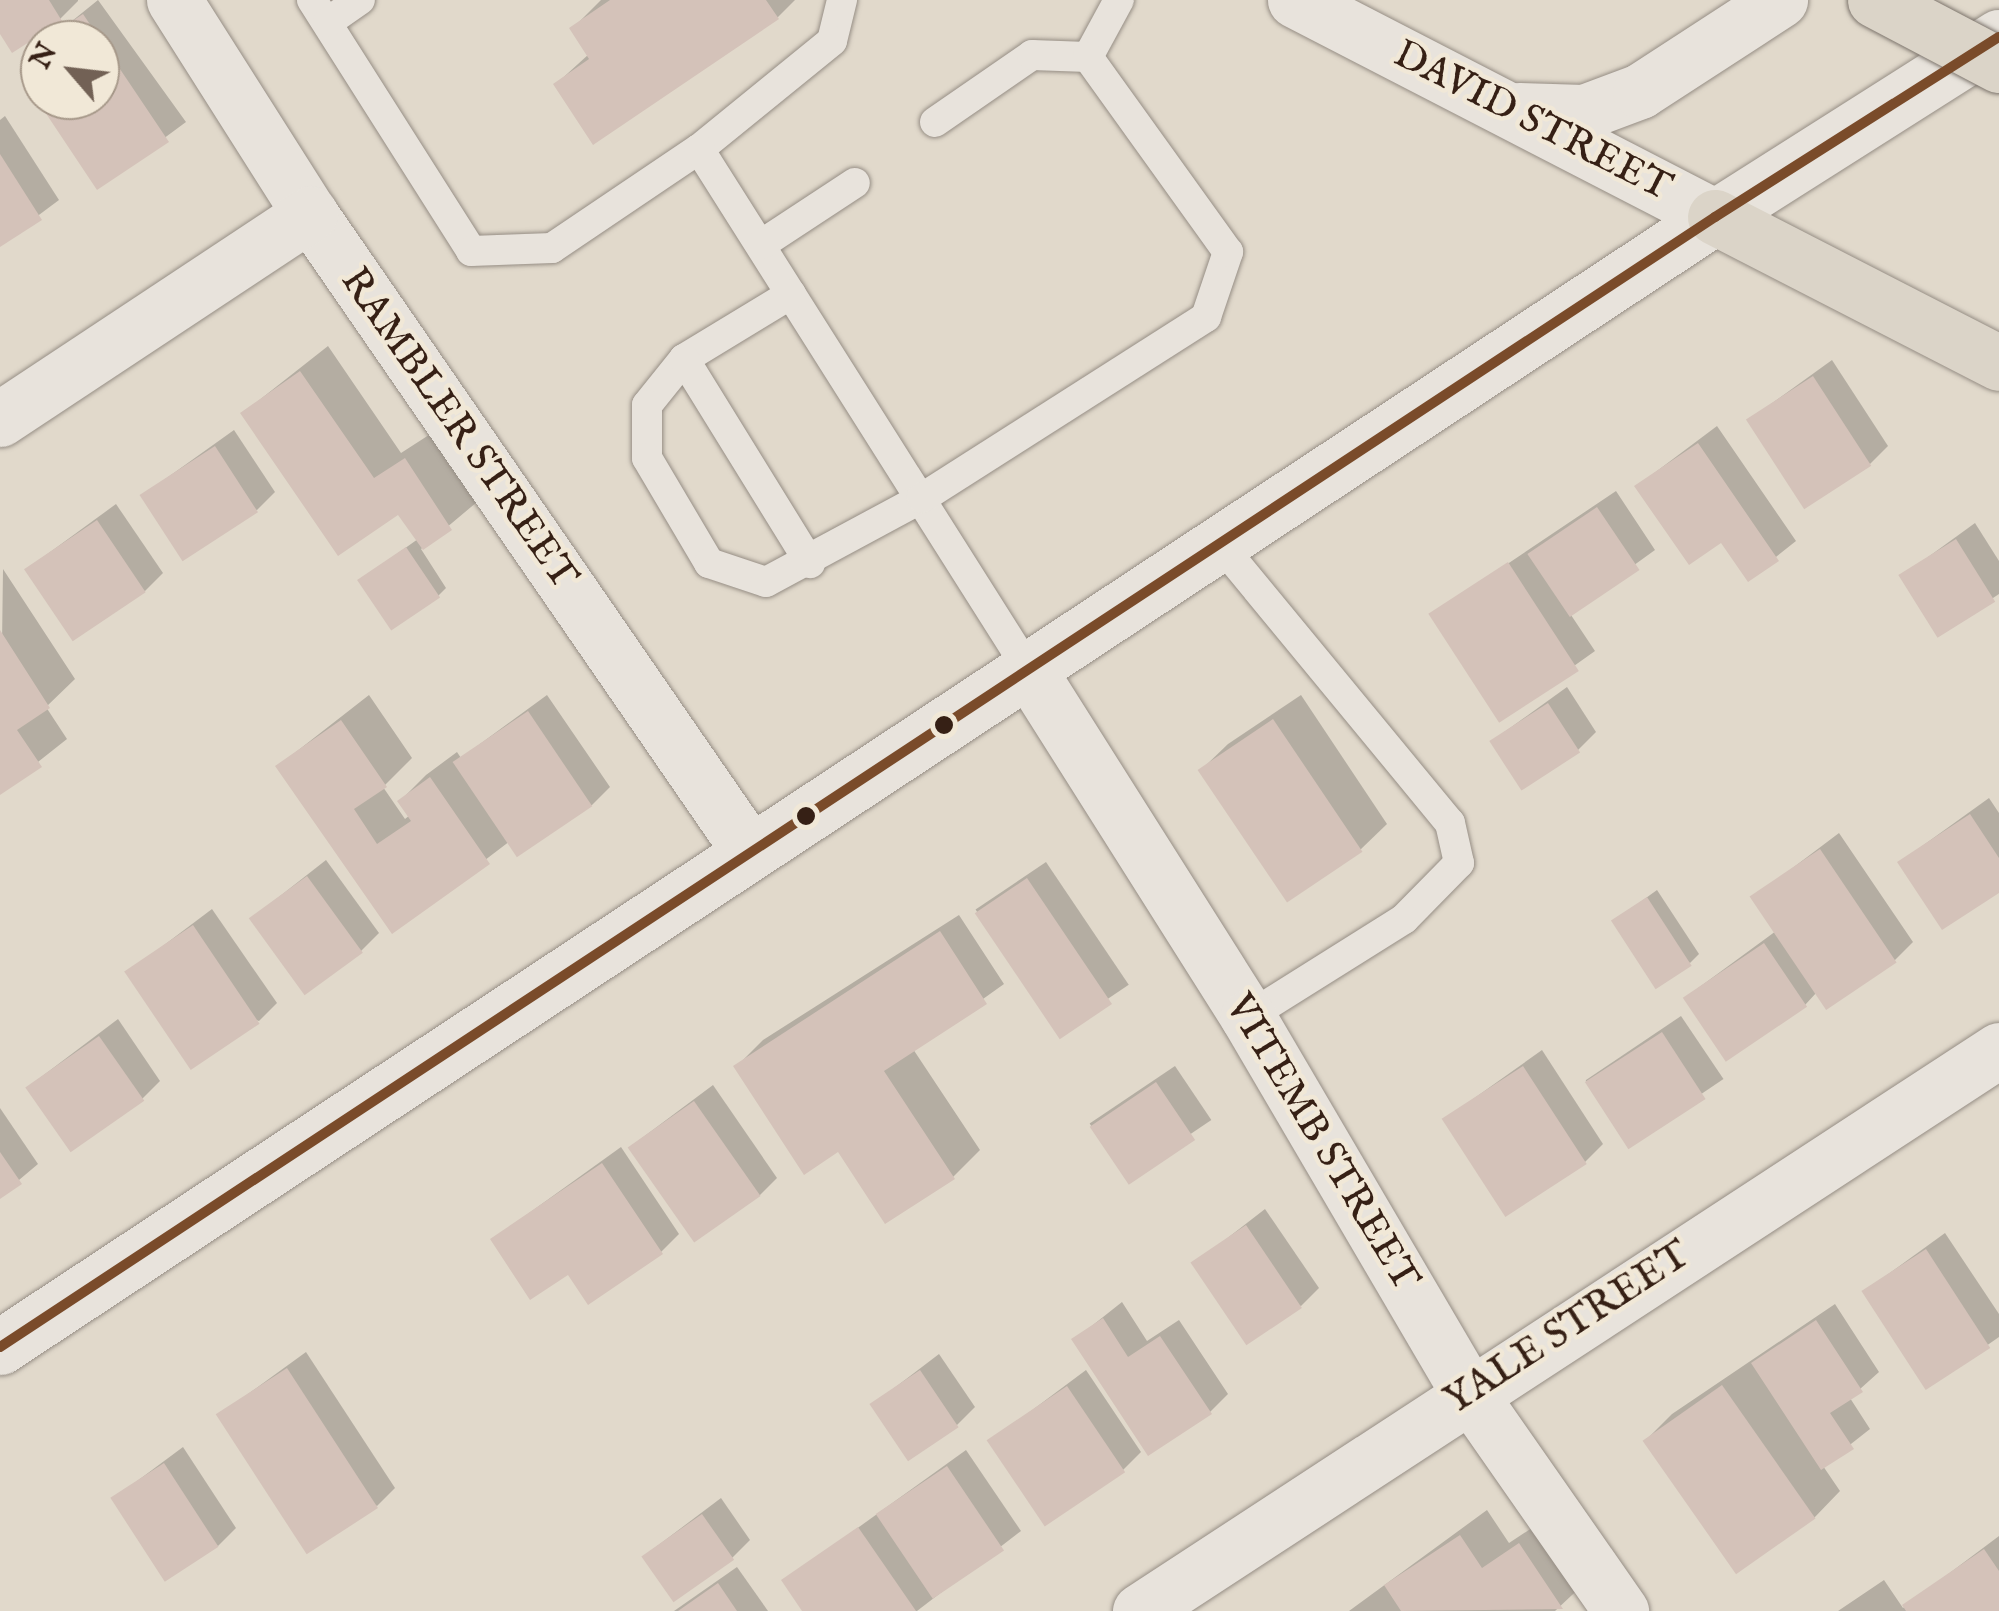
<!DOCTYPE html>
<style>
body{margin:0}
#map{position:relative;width:1999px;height:1611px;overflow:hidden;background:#e1d9cb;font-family:"IM FELL English",serif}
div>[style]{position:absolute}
.shadow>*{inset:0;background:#0003;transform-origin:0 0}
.building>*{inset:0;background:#d4c2b9;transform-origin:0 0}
.roads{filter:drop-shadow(0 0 2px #968e85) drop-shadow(0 0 2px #968e85)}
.lane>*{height:30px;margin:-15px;padding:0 15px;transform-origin:15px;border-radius:15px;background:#e8e3dc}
.street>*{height:55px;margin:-27.5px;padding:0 27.5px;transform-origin:27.5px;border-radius:27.5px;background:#e8e3dc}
.secondary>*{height:55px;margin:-27.5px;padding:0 27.5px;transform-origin:27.5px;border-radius:27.5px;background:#e8e3dc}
.highway>*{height:55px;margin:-27.5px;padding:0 27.5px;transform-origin:27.5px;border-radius:27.5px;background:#dbd4c8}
.bridges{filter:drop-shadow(0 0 2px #7d756d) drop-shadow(0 0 2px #7d756d)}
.highway-bridge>*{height:55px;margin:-27.5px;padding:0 27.5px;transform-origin:27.5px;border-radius:27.5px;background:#dbd4c8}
.bus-1>*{height:10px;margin:-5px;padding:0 5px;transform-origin:5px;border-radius:5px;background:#7a4b2a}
.dots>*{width:28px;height:28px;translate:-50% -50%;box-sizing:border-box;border:5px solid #f1e8d7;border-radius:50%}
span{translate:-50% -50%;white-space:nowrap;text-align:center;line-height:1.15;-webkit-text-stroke:9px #f1e8d7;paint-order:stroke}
.street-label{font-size:40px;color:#362015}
.north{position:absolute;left:20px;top:20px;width:100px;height:100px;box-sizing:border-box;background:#f1e8d7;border:2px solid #a69889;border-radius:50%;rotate:298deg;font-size:28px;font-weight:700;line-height:40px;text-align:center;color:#362015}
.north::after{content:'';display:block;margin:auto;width:35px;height:45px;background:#726155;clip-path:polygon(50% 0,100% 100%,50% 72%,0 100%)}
</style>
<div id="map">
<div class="shadow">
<div style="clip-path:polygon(0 0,78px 0,78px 1px,60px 19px,0 29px)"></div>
<div style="clip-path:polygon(98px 0,186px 122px,98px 187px,36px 94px,40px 90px,40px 100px,100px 100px,100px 40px,51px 38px)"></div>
<div style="clip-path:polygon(601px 0,795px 0,778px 17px,556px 84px,589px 54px,572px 29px)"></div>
<div style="clip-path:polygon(5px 116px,59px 200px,0 244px,0 120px)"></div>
<div style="clip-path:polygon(328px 346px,401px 453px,432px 433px,477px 502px,421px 549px,446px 588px,438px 596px,360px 580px,418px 539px,399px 511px,243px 413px)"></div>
<div style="clip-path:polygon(1832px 360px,1888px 446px,1870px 464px,1749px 420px)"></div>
<div style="clip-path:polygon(1717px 426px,1796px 541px,1748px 579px,1722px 539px,1637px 486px)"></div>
<div style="clip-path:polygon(234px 430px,275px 492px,257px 510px,143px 495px)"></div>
<div style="clip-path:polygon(1616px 491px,1655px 550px,1569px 612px,1595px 651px,1501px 718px,1433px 614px)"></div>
<div style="clip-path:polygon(116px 504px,163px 573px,145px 591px,27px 569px)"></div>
<div style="clip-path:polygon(1975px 523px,1999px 561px,1999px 594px,1939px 634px,1902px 576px)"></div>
<div style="clip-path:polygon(3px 569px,75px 679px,46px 707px,67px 739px,0 792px)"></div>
<div style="clip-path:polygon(1567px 687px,1596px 732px,1578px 750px,1492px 741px)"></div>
<div style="clip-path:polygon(369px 695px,412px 758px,383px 787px,405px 819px,410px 815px,400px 801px,426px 775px,457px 752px,461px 758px,547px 695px,610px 787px,592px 805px,510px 841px,392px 931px,278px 766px)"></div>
<div style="clip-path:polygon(1301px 695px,1387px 824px,1360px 850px,1201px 770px,1228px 744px)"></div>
<div style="clip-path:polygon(1989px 798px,1999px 813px,1999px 890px,1900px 862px)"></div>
<div style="clip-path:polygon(1839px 833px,1913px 942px,1895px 960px,1817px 992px,1805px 1005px,1686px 997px,1776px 931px,1753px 898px)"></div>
<div style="clip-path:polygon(326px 860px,379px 933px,361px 951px,252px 918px)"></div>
<div style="left:1046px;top:862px;width:148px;height:85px;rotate:56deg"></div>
<div style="clip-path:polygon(1657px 890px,1699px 954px,1690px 963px,1614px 921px)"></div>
<div style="clip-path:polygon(212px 909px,277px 1003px,259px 1021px,127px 973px)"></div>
<div style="clip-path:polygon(959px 915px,1004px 984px,913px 1049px,980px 1150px,953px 1177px,839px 1149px,737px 1066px,763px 1040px)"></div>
<div style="left:1681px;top:1016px;width:76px;height:115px;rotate:56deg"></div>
<div style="clip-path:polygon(118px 1019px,160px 1081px,142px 1099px,28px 1087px)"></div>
<div style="clip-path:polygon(1542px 1050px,1603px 1144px,1585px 1162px,1445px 1119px)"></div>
<div style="left:1175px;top:1066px;width:65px;height:103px;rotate:56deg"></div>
<div style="clip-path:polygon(713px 1085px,777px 1178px,759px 1196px,630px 1147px)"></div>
<div style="clip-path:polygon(0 1108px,38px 1164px,0 1196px)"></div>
<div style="clip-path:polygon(621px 1147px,679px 1234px,661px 1252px,493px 1239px)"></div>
<div style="clip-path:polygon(1265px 1209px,1319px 1288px,1301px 1306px,1194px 1264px)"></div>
<div style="clip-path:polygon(1945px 1233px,1999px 1314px,1999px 1337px,1927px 1387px,1865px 1291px)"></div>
<div style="clip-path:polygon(1122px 1302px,1147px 1341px,1179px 1320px,1228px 1394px,1210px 1412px,1074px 1340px)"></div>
<div style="clip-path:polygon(1835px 1304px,1879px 1372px,1850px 1398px,1870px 1429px,1823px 1466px,1840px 1491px,1814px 1518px,1645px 1441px,1672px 1414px)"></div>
<div style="clip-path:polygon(306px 1352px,395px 1488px,377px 1506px,219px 1415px)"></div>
<div style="clip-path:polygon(939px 1354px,975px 1407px,957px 1425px,872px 1405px)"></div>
<div style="clip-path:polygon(1086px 1370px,1141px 1452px,1123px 1470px,991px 1441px)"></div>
<div style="clip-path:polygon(183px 1447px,236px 1528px,218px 1546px,113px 1499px)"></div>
<div style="clip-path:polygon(966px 1450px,1021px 1531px,917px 1611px,805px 1611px,784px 1581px)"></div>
<div style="clip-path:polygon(721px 1498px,750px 1540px,732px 1558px,644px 1556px)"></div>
<div style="clip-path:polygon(1487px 1510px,1509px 1543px,1547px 1518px,1588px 1580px,1555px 1611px,1349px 1611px)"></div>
<div style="clip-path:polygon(1999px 1536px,1999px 1611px,1838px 1611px,1884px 1580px,1903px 1608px)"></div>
<div style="clip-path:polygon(737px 1567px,768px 1611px,674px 1611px)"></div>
</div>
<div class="building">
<div style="clip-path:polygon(0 0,49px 0,62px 21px,12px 53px,0 34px)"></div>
<div style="clip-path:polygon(610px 0,766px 0,779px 19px,593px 145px,553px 84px,589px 59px,569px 28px)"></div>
<div style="clip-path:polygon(83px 14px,169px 142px,97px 190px,33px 94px,40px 89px,40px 100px,100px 100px,100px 40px,48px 37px)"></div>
<div style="clip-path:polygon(0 154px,42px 220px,0 247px)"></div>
<div style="clip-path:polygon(300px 371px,374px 478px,405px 458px,452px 530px,423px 550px,398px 515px,338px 556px,240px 413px)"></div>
<div style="left:1813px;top:376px;width:107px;height:80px;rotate:57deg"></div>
<div style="clip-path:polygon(1698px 443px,1779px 561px,1748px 582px,1721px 543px,1689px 565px,1634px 486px)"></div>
<div style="left:215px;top:446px;width:79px;height:90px;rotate:57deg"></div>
<div style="left:1597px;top:507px;width:76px;height:84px;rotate:56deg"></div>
<div style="left:97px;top:520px;width:87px;height:88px;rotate:56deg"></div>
<div style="left:1956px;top:539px;width:74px;height:68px;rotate:58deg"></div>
<div style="left:406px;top:547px;width:61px;height:59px;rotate:56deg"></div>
<div style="left:1508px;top:562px;width:130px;height:95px;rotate:57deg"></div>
<div style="clip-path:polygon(0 630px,50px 708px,17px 730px,42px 767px,0 795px)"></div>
<div style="left:1548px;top:703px;width:59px;height:70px;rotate:57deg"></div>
<div style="left:528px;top:711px;width:115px;height:91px;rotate:56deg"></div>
<div style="left:1273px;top:719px;width:160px;height:91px;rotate:56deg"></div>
<div style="clip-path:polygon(341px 720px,387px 787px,354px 809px,377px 844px,411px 821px,397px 801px,430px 777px,490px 864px,392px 934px,275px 766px)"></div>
<div style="clip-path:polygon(1970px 814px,1999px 858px,1999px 893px,1942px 930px,1897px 862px)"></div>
<div style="left:1820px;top:849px;width:137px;height:85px;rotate:56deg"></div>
<div style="left:307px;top:876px;width:95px;height:72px;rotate:54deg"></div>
<div style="left:1027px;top:878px;width:152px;height:63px;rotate:56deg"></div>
<div style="left:1647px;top:897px;width:82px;height:43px;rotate:57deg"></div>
<div style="left:193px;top:925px;width:119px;height:83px;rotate:56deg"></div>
<div style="clip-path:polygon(940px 931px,987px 1004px,884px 1071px,955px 1179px,885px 1224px,838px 1152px,804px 1175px,733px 1066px)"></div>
<div style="left:1764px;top:943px;width:77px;height:98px;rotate:56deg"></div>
<div style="left:1662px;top:1032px;width:80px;height:92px;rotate:57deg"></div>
<div style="left:99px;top:1036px;width:79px;height:90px;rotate:55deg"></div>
<div style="left:1523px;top:1066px;width:117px;height:97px;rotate:57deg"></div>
<div style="left:1156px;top:1082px;width:70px;height:80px;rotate:56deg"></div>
<div style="left:694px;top:1101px;width:116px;height:81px;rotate:55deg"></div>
<div style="clip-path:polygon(0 1152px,22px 1184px,0 1199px)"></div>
<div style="clip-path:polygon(602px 1163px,663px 1254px,588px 1305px,568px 1275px,530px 1300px,490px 1239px)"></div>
<div style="left:1246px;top:1225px;width:100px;height:67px;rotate:56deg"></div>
<div style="left:1926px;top:1249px;width:118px;height:77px;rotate:57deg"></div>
<div style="clip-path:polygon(1103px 1318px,1128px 1357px,1160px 1336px,1212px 1414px,1148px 1456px,1071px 1339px)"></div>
<div style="clip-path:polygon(1816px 1320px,1863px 1392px,1830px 1413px,1854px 1449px,1821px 1470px,1751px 1363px)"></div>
<div style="left:287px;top:1368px;width:167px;height:85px;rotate:57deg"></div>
<div style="left:920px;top:1370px;width:69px;height:61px;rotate:56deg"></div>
<div style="left:1722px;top:1385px;width:163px;height:97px;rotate:55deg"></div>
<div style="left:1067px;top:1386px;width:104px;height:97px;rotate:56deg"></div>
<div style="left:164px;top:1463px;width:100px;height:64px;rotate:57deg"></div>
<div style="left:947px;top:1466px;width:102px;height:86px;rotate:56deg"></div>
<div style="left:702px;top:1514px;width:56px;height:74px;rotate:55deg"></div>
<div style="clip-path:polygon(858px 1527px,916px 1611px,802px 1611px,781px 1580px)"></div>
<div style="clip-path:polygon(1460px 1535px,1482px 1568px,1519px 1543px,1563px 1609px,1401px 1611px,1384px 1585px)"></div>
<div style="clip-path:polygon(1984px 1549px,1999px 1571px,1999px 1611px,1906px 1611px,1902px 1605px)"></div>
<div style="clip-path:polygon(718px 1583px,737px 1611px,678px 1611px)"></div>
</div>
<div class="roads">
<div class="lane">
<div style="left:312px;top:0;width:297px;rotate:57.6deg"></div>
<div style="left:471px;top:251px;width:81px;rotate:-2.1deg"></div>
<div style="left:552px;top:248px;width:177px;rotate:-34deg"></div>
<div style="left:842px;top:0;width:42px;rotate:103.7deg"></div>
<div style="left:832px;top:41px;width:171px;rotate:140.9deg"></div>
<div style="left:699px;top:149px;width:615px;rotate:57.68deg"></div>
<div style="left:328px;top:22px;width:39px;rotate:-35deg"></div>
<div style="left:1088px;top:57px;width:65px;rotate:-61.5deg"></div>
<div style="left:935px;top:122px;width:118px;rotate:-34.6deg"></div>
<div style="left:1032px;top:55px;width:56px;rotate:2deg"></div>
<div style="left:762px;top:244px;width:111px;rotate:-33.3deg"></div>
<div style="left:791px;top:294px;width:125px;rotate:148.7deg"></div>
<div style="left:684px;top:359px;width:59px;rotate:128.8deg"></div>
<div style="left:647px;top:405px;width:53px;rotate:90deg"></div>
<div style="left:647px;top:458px;width:122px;rotate:59.4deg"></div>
<div style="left:709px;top:563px;width:60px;rotate:18.4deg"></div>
<div style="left:766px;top:582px;width:177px;rotate:-28.3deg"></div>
<div style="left:922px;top:498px;width:337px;rotate:-32.5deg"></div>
<div style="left:1206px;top:317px;width:69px;rotate:-71.3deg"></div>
<div style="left:1228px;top:252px;width:240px;rotate:-125.7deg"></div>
<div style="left:684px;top:359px;width:240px;rotate:58.3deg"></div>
<div style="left:1219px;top:543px;width:363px;rotate:50.5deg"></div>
<div style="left:1450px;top:823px;width:41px;rotate:77.3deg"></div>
<div style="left:1459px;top:863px;width:78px;rotate:134.5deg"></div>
<div style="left:1404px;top:919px;width:184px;rotate:147.9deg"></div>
</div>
<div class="street">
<div style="left:174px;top:0;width:254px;rotate:57.6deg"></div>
<div style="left:310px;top:214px;width:775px;rotate:55.41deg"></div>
<div style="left:0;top:419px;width:372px;rotate:-33.5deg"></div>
<div style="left:1028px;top:669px;width:412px;rotate:57.7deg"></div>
<div style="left:1248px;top:1017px;width:436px;rotate:59.6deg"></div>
<div style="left:1469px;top:1393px;width:266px;rotate:55.1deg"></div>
<div style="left:1140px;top:1611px;width:1026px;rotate:-33.15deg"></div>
</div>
<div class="secondary">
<div style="left:1295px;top:0;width:473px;rotate:27.3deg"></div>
<div style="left:1519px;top:110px;width:65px;rotate:1.8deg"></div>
<div style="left:1584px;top:112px;width:60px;rotate:-20.6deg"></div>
<div style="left:1640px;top:91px;width:167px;rotate:-33deg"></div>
<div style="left:0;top:1347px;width:2054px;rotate:-33.38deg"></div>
<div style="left:1715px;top:217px;width:336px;rotate:-32.4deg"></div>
</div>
<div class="highway">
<div style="left:1715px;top:217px;width:319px;rotate:27.2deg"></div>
</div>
</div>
<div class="bridges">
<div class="highway-bridge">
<div style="left:1875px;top:0;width:140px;rotate:27.7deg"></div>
</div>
</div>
<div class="bus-1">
<div style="left:0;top:1347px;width:2054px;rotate:-33.38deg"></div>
<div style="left:1715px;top:217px;width:336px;rotate:-32.4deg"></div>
</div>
<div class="dots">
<div style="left:944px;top:725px;background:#362015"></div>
<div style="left:806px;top:816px;background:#362015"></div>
</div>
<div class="street-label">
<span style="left:1532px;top:122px;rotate:27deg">DAVID STREET</span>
<span style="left:458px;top:429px;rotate:55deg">RAMBLER STREET</span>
<span style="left:1321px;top:1143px;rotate:59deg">VITEMB STREET</span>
<span style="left:1568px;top:1329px;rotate:-33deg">YALE STREET</span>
</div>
<div class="north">N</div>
</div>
